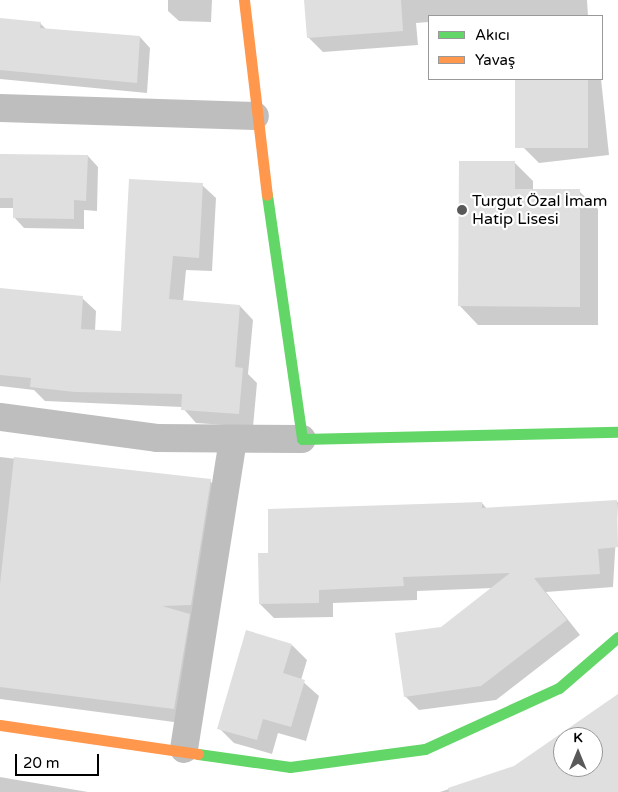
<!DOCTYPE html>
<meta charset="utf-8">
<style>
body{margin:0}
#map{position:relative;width:618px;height:792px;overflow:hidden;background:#fff;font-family:"Varela Round",sans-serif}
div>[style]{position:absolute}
.shadow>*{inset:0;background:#0003}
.building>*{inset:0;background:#dfdfdf;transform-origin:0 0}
.street>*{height:28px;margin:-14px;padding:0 14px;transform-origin:14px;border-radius:14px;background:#bebebe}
.fast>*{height:11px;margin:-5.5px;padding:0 5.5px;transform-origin:5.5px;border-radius:5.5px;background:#63d668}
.slow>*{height:11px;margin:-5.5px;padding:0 5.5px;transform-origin:5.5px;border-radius:5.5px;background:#ff974d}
.dots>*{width:14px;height:14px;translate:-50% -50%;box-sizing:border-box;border:2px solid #fff;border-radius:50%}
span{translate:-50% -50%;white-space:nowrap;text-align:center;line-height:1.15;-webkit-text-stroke:4.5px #fff;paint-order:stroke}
.poi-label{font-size:16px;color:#000}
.left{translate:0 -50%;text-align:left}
.legend{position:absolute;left:428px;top:15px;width:175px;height:65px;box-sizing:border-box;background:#fff;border:1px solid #999;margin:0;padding:6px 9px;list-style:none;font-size:15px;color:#000}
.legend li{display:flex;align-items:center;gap:10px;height:25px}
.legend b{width:25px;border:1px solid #999}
.north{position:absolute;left:553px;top:727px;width:50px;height:50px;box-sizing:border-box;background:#fff;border:1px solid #999;border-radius:50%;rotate:0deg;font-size:14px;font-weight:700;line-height:20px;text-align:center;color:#000}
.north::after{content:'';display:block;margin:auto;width:18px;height:22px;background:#595959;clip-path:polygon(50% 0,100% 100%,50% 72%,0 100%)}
.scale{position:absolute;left:15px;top:754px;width:84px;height:22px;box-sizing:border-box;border:2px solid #000;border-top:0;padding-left:6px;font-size:15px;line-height:18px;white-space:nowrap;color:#000;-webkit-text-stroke:4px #fff;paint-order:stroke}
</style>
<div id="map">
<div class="shadow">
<div style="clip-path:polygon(168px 0,212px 0,211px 22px,179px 21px,168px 11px)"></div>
<div style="clip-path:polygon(306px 0,587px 0,588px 16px,429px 16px,429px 22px,416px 23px,418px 45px,323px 52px,308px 37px)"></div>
<div style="clip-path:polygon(0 19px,40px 23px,47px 30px,140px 37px,150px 48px,147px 93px,0 79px)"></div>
<div style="clip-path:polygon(516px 79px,601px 79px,609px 155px,539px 163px,524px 148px)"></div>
<div style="clip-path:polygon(0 155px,88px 156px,98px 167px,97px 211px,84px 210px,84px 229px,24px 228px,14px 217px,14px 208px,0 208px)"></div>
<div style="clip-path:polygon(515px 163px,533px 181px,533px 191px,579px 191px,598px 209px,598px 325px,478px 325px,460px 306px)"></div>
<div style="clip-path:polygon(202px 185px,216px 198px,212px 271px,186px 270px,183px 302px,240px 306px,253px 320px,248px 374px,257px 383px,253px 427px,196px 423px,182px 407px,45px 401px,34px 390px,0 386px,0 289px,82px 298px,96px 311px,95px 331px,122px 332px)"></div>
<div style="clip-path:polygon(0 457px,210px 481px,225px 496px,189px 724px,0 699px)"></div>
<div style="clip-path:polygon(618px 502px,613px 587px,546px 592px,580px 635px,496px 700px,419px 710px,405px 696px,493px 588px,417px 591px,417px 600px,333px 603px,333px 617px,274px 618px,260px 604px,270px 554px,482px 503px,487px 509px)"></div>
<div style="clip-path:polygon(292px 645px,307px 660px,301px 680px,319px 696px,306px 741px,278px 733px,272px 754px,234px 743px,219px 728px)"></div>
<div style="clip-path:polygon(evenodd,618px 695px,618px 792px,440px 792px,515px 767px,618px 695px,563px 737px,593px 737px,593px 767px,563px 767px,563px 737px)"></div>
<div style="clip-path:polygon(0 777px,88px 792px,0 792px)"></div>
</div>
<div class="building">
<div style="clip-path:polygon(304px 0,401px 0,403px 31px,307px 38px)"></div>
<div style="clip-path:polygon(0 18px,41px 22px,40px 28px,140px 36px,137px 83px,0 70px)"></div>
<div style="left:515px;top:79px;width:73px;height:69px"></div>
<div style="clip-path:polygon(0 154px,88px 155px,86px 201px,74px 200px,74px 219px,13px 218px,13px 198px,0 198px)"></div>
<div style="clip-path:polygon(459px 161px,515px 161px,515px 189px,580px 189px,580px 307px,458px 306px)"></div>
<div style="clip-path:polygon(129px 179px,203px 183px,199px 258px,173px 256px,169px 299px,240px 305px,235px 367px,243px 368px,239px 414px,181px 410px,182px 394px,75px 392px,30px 387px,31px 378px,0 375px,0 288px,83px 296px,81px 329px,121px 331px)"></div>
<div style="clip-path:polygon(14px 457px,211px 479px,191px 605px,162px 606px,190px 614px,174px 709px,0 687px,0 584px)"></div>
<div style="clip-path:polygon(617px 500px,618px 547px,598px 549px,600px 574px,534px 578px,567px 620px,481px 686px,404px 697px,395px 633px,441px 627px,510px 573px,403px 577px,404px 586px,319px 590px,319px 603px,259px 604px,258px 553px,268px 553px,268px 509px,482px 502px,482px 508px)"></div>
<div style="clip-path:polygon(246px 630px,292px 644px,283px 673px,305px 680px,291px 727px,263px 719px,257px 740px,217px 729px)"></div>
<div style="clip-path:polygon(evenodd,618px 694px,618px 792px,449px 792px,448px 788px,514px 766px,618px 694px,563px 737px,593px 737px,593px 767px,563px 767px,563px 737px)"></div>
</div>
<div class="street">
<div style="left:0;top:108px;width:255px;rotate:1.8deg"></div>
<div style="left:0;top:417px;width:158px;rotate:7.6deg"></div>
<div style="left:157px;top:438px;width:145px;rotate:0.4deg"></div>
<div style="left:184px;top:749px;width:314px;rotate:-81deg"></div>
</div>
<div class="fast">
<div style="left:267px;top:195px;width:246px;rotate:81.8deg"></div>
<div style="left:302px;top:439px;width:316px;rotate:-1.3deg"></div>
<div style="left:198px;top:754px;width:93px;rotate:8deg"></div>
<div style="left:290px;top:767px;width:136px;rotate:-7.6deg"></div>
<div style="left:425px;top:749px;width:147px;rotate:-24.5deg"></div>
<div style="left:559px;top:688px;width:78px;rotate:-40.8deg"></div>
</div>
<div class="slow">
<div style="left:244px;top:0;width:196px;rotate:83.3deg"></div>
<div style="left:0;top:725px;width:200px;rotate:8.3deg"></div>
</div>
<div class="dots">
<div style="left:462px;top:210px;background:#595959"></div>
</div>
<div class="poi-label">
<span class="left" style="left:472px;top:210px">Turgut Özal İmam<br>Hatip Lisesi</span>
</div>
<ul class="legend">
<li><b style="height:6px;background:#63d668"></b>Akıcı</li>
<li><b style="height:6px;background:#ff974d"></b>Yavaş</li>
</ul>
<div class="north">K</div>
<div class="scale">20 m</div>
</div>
